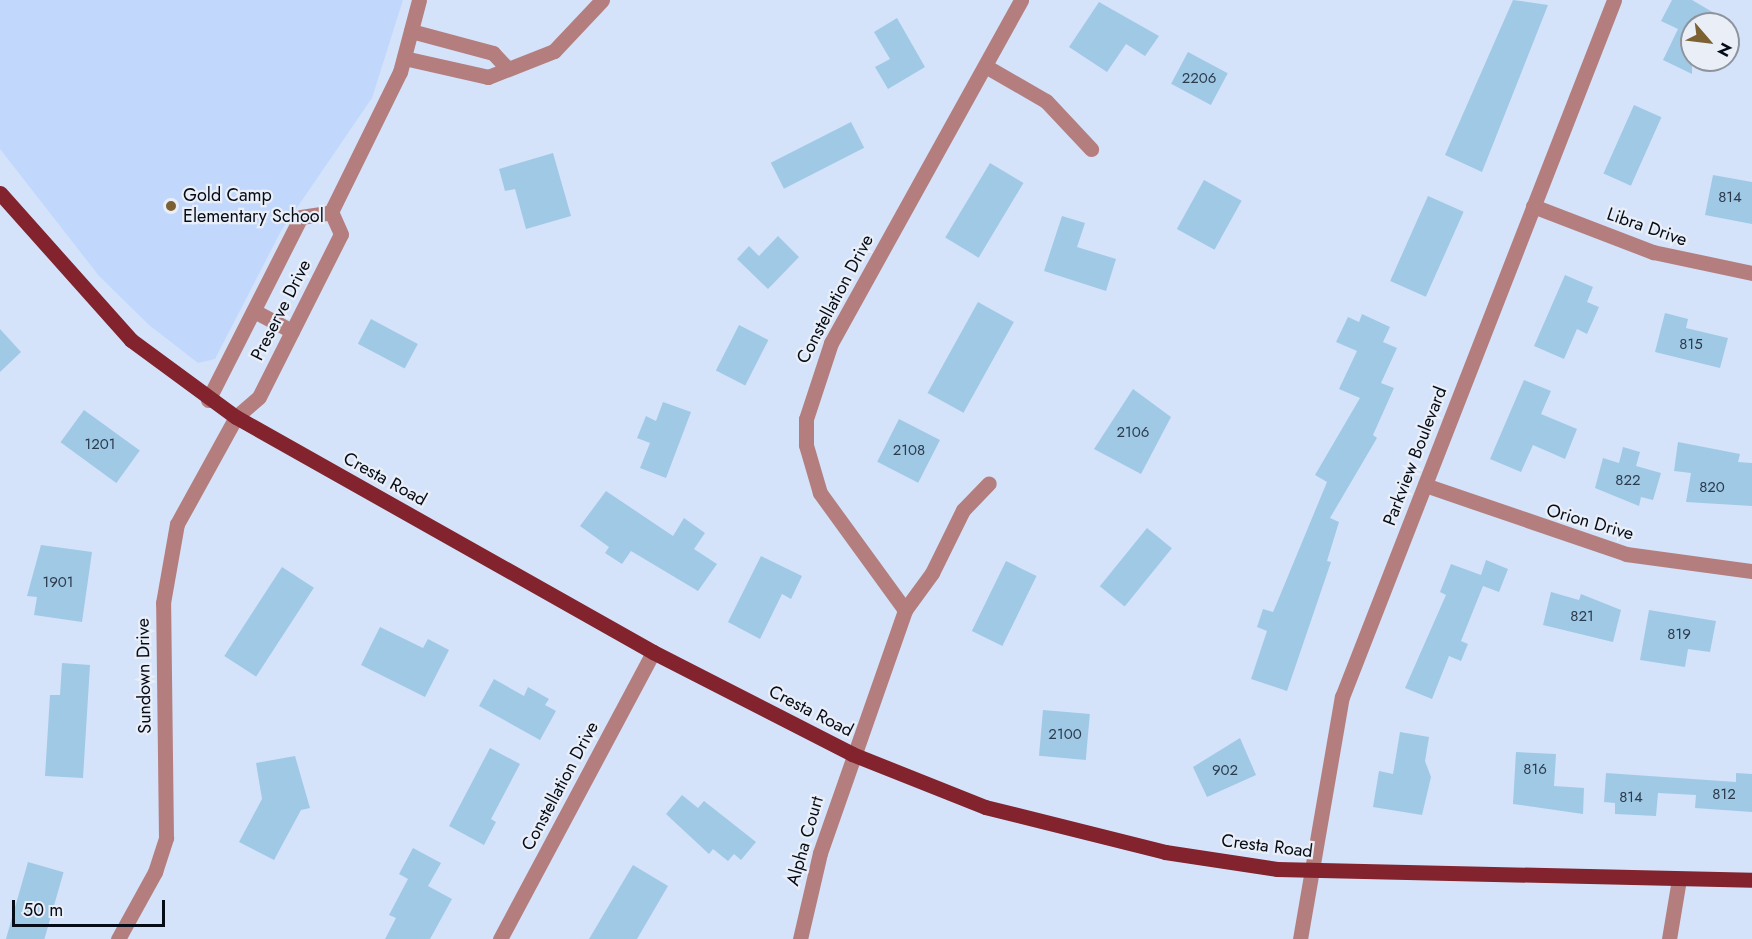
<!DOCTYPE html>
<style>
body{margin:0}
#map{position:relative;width:1752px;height:939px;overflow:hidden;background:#d4e3fa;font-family:Jost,sans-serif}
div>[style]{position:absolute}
.built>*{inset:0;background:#c1d8fc}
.building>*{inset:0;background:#a0c9e6;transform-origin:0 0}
.minor>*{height:15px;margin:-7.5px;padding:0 7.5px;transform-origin:7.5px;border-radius:7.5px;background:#b47e7e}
.major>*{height:15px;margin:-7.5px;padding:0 7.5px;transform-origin:7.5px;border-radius:7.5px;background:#82232d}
.dots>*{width:16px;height:16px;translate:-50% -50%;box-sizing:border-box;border:3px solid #eaeff7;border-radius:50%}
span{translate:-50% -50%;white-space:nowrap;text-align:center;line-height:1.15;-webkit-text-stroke:4.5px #eaeff7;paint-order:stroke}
.number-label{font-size:15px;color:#2c3b4c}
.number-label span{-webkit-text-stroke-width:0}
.poi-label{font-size:18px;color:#050c18}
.left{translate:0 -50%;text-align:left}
.street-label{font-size:18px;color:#050c18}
.north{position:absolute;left:1680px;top:12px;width:60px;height:60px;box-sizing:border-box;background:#eaeff7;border:2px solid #8e949e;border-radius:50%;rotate:118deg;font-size:16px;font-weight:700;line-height:24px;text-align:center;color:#050c18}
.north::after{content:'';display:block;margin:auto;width:21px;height:27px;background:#7c6133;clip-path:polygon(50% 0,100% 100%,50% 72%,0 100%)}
.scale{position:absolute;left:12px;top:900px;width:153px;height:27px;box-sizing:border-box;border:3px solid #050c18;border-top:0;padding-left:8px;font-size:18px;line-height:21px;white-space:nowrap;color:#050c18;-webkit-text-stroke:4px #eaeff7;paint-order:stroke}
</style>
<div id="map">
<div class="built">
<div style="clip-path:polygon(0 0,403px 0,372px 98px,281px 231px,215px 359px,198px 363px,149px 325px,99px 276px,0 149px)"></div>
</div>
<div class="building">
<div style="clip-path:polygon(1513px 0,1548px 5px,1482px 172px,1445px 155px)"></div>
<div style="clip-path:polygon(1672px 0,1692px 0,1733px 24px,1692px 24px,1692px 74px,1663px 60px,1678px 29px,1661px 21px)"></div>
<div style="clip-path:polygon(1099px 2px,1159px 36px,1145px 56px,1126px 44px,1107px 72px,1069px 47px)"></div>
<div style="clip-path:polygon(897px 18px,925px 67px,888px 89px,875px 67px,890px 59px,874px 32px)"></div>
<div style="left:1188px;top:52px;width:45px;height:36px;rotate:28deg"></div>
<div style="left:1634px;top:105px;width:30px;height:75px;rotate:24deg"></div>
<div style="left:851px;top:122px;width:29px;height:90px;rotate:63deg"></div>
<div style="clip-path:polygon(553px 153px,571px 216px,526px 229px,515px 189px,505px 191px,499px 169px)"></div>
<div style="left:990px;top:163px;width:39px;height:87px;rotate:31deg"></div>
<div style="clip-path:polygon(1713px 175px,1752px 182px,1752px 224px,1705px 215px)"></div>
<div style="left:1204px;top:180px;width:43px;height:56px;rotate:29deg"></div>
<div style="left:1428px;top:196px;width:39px;height:93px;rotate:24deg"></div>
<div style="clip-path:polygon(1062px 216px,1085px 223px,1077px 247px,1116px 259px,1106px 291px,1044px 271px)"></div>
<div style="clip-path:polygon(778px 236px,799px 257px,768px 289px,737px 259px,749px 246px,759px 256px)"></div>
<div style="clip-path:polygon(1565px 275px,1593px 287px,1587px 302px,1599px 307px,1587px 334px,1577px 329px,1564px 359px,1534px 346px)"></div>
<div style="left:978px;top:302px;width:41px;height:104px;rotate:29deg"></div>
<div style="clip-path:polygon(1665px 313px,1688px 319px,1686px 328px,1728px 338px,1720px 368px,1655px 352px)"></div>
<div style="clip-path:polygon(1362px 314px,1390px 327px,1383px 342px,1397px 348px,1381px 383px,1394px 388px,1373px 435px,1377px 438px,1330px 518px,1339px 522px,1327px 561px,1331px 562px,1287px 691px,1251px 679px,1267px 631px,1257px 627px,1263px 609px,1273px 612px,1276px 605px,1327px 482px,1315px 475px,1360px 398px,1339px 389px,1357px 351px,1336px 342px,1348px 317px,1359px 322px)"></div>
<div style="left:371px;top:319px;width:53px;height:28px;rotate:28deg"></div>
<div style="left:739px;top:325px;width:33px;height:51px;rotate:27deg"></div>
<div style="clip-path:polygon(0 329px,21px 352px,0 372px)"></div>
<div style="clip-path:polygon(1524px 380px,1551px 391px,1541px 414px,1577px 429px,1565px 459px,1533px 445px,1521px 472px,1490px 459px)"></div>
<div style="clip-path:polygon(1133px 389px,1171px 417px,1141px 474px,1094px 449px)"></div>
<div style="clip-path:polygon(663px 402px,691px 412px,666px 478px,640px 468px,650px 443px,637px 438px,646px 416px,656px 421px)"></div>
<div style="left:84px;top:410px;width:69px;height:40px;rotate:36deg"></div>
<div style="left:899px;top:419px;width:46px;height:48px;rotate:27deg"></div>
<div style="clip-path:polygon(1678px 442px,1740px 454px,1738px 462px,1752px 463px,1752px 506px,1686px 502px,1691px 473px,1674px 471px)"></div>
<div style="clip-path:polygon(1623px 447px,1640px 452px,1636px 466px,1661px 473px,1653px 500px,1641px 497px,1639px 506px,1595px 488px,1603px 458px,1619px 463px)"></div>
<div style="clip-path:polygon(606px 491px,673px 536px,684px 518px,705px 533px,694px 549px,717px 564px,698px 591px,631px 551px,622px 564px,605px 553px,609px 547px,580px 526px)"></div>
<div style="left:1147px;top:528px;width:32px;height:75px;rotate:39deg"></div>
<div style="clip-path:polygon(41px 545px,92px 552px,82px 622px,34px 615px,37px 597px,27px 596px)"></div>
<div style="clip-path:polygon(761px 556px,802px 576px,791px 599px,782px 594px,760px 639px,728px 622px)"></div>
<div style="clip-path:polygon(1486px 560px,1508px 569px,1499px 592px,1483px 586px,1461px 641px,1468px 644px,1461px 661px,1449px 656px,1432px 699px,1405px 688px,1446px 595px,1440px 592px,1451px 564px,1481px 575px)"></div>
<div style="left:1006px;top:561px;width:34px;height:78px;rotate:26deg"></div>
<div style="left:282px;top:567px;width:38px;height:106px;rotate:33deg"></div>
<div style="clip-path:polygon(1551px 592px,1579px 600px,1581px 594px,1621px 610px,1613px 642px,1543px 625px)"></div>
<div style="clip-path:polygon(1649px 610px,1716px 621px,1710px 652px,1688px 649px,1685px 667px,1640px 660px)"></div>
<div style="clip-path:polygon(380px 627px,423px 648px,428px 639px,449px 650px,425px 697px,361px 665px)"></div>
<div style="clip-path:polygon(62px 663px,90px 665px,83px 778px,45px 776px,50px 695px,60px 695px)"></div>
<div style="clip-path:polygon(494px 679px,524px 696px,528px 687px,549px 699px,545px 705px,556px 711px,540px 740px,479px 706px)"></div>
<div style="left:1043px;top:710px;width:47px;height:46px;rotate:5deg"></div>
<div style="clip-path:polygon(1400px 732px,1429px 737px,1425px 761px,1431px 777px,1422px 815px,1373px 807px,1379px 771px,1393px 774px)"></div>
<div style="clip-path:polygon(1240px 738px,1256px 775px,1207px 797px,1193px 767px)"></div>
<div style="clip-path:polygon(490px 748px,520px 764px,491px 819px,496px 822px,484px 845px,449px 826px)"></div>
<div style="clip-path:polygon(1516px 752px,1556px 754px,1554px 786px,1584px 788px,1583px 814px,1513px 804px)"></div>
<div style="clip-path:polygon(295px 756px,310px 808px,301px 810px,274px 860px,239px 842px,262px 799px,256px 763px)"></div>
<div style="clip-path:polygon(1606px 773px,1736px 782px,1736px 773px,1752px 774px,1752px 812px,1695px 808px,1696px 795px,1658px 793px,1656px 816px,1615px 814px,1615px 803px,1604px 802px)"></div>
<div style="clip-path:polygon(682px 795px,698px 808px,704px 801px,756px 842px,741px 860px,734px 854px,728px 861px,713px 849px,709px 854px,666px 814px)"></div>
<div style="clip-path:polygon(413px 848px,441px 863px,428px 886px,452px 899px,430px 939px,385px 939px,396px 918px,389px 915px,408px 879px,399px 874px)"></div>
<div style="left:28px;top:862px;width:37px;height:80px;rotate:16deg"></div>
<div style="clip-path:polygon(633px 865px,668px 886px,637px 939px,589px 939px)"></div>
</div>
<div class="minor">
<div style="left:411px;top:31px;width:85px;rotate:15deg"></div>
<div style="left:493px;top:53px;width:19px;rotate:47deg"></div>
<div style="left:404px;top:58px;width:86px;rotate:12.7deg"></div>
<div style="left:488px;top:77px;width:71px;rotate:-21.5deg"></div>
<div style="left:554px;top:51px;width:70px;rotate:-46.7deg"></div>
<div style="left:987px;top:67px;width:68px;rotate:30deg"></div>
<div style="left:1046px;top:101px;width:66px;rotate:46.8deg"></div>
<div style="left:1533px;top:206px;width:129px;rotate:21deg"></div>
<div style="left:1653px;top:252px;width:101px;rotate:12deg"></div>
<div style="left:331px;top:212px;width:156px;rotate:-63.8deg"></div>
<div style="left:400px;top:72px;width:74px;rotate:-75.2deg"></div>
<div style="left:254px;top:311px;width:43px;rotate:27.8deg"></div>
<div style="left:208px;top:400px;width:205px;rotate:-63.1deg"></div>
<div style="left:301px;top:217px;width:30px;rotate:-9deg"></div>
<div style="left:1425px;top:485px;width:213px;rotate:18.9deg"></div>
<div style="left:1626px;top:554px;width:127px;rotate:7.7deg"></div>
<div style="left:905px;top:610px;width:145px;rotate:-126deg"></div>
<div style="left:820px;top:493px;width:50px;rotate:-106.3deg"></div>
<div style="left:806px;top:445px;width:26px;rotate:-90deg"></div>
<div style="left:806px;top:419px;width:80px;rotate:-71.8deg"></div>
<div style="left:831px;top:343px;width:392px;rotate:-61deg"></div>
<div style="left:118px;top:939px;width:77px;rotate:-61.1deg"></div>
<div style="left:155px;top:872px;width:36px;rotate:-72deg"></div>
<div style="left:166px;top:838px;width:235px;rotate:-90.7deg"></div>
<div style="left:163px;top:603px;width:80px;rotate:-80deg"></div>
<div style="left:177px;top:524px;width:122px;rotate:-61.1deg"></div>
<div style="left:236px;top:417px;width:30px;rotate:-41deg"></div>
<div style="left:259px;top:397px;width:182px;rotate:-63.3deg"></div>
<div style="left:341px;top:234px;width:24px;rotate:-114deg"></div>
<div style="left:500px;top:939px;width:325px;rotate:-61.9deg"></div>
<div style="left:800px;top:939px;width:88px;rotate:-76.9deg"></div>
<div style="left:820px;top:853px;width:257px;rotate:-70.7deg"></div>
<div style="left:905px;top:610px;width:46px;rotate:-53.9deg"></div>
<div style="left:932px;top:573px;width:70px;rotate:-63.8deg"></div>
<div style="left:963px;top:510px;width:37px;rotate:-46deg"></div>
<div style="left:1300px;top:939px;width:246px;rotate:-80.2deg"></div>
<div style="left:1342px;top:697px;width:748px;rotate:-68.68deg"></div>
<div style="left:1669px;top:939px;width:61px;rotate:-80.5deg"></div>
</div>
<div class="major">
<div style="left:0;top:193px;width:197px;rotate:48.3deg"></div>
<div style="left:131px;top:340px;width:130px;rotate:36.3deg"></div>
<div style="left:236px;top:417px;width:479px;rotate:29.4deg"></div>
<div style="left:653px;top:652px;width:224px;rotate:27.1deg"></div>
<div style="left:852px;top:754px;width:143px;rotate:21.7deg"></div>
<div style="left:985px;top:807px;width:186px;rotate:14deg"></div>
<div style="left:1165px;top:852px;width:113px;rotate:8.6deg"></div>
<div style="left:1277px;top:869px;width:475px;rotate:1.3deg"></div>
</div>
<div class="dots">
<div style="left:171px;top:206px;background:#7c6133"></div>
</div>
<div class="number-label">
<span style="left:1199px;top:79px">2206</span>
<span style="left:1730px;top:198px">814</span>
<span style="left:1691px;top:345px">815</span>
<span style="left:1133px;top:433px">2106</span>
<span style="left:100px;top:445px">1201</span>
<span style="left:909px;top:451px">2108</span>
<span style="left:1628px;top:481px">822</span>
<span style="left:1712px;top:488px">820</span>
<span style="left:58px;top:583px">1901</span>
<span style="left:1582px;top:617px">821</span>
<span style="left:1679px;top:635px">819</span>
<span style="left:1065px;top:735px">2100</span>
<span style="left:1535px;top:770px">816</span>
<span style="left:1225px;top:771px">902</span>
<span style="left:1724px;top:795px">812</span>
<span style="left:1631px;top:798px">814</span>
</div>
<div class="poi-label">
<span class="left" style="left:183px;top:206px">Gold Camp<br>Elementary School</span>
</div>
<div class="street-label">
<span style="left:1647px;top:227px;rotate:19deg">Libra Drive</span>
<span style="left:835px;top:299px;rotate:-62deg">Constellation Drive</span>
<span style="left:281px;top:310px;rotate:-63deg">Preserve Drive</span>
<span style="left:1415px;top:456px;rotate:-69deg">Parkview Boulevard</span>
<span style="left:385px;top:479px;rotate:29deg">Cresta Road</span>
<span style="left:1590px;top:522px;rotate:16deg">Orion Drive</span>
<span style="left:144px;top:676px;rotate:-91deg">Sundown Drive</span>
<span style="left:811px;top:711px;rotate:27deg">Cresta Road</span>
<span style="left:560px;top:786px;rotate:-62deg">Constellation Drive</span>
<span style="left:805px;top:841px;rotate:-74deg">Alpha Court</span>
<span style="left:1267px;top:846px;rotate:7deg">Cresta Road</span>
</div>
<div class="north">N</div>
<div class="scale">50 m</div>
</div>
